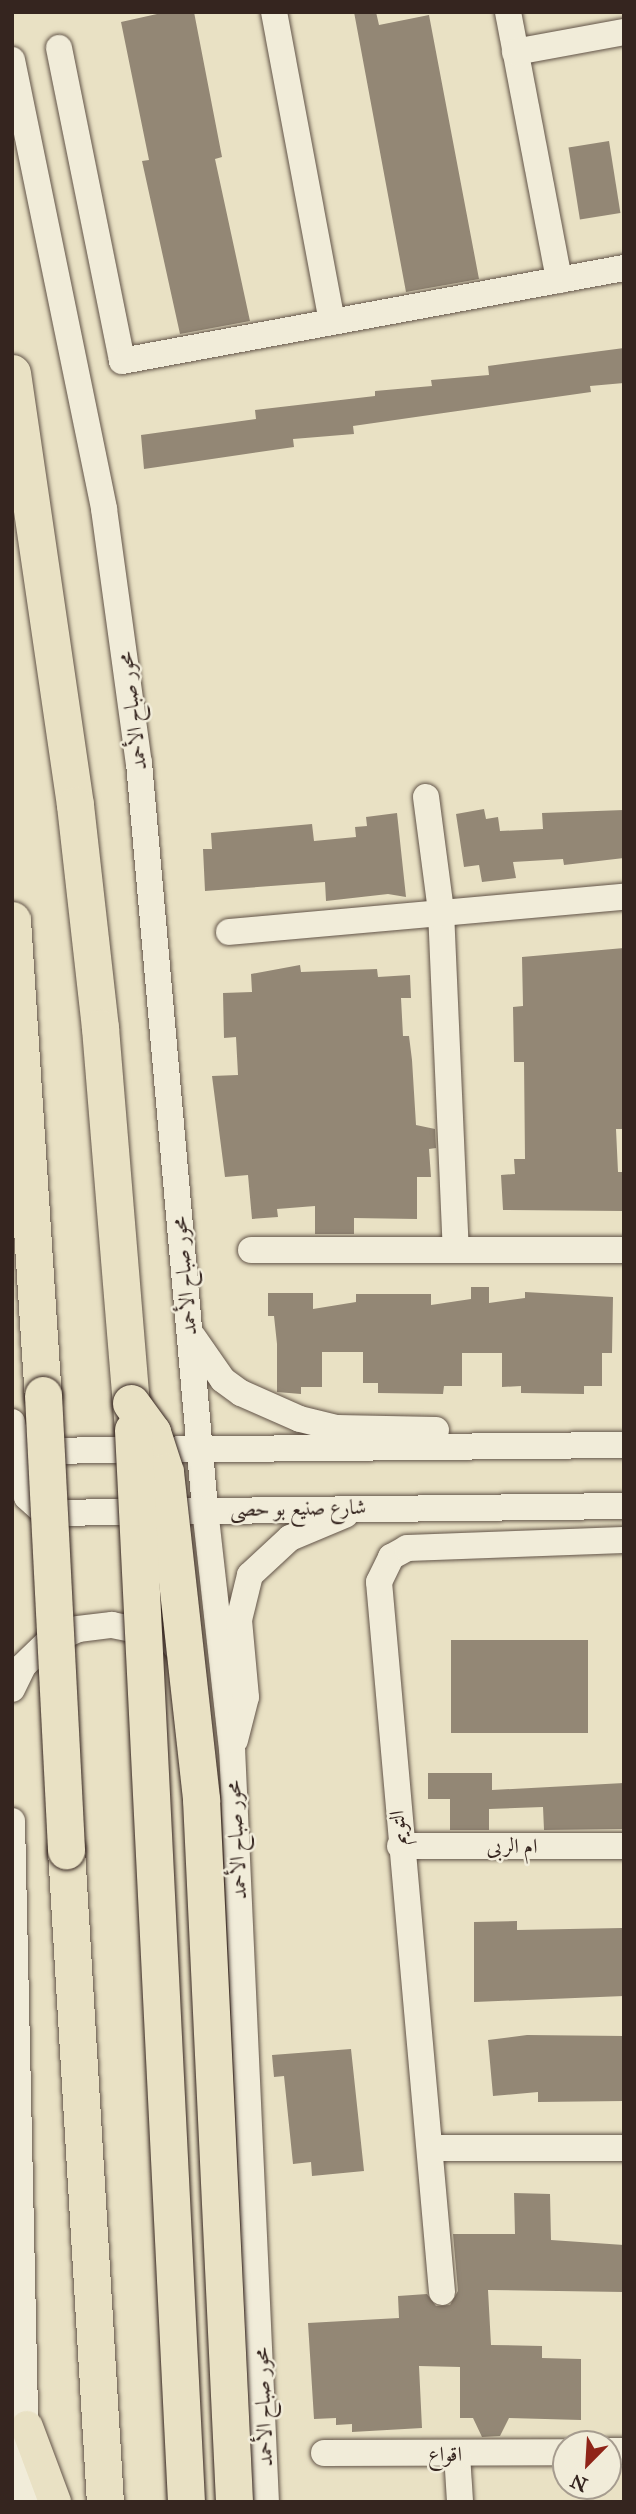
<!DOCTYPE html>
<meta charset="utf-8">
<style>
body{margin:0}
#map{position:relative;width:636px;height:2514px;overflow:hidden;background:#e9e1c4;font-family:"IM FELL Great Primer",Amiri,serif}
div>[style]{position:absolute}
.building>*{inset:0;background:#938775;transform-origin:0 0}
.roads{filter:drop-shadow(0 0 2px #625448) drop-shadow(0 0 2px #625448)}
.minor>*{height:26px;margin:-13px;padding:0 13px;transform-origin:13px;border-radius:13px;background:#f1ecd9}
.major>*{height:32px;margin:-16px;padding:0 16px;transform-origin:16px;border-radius:16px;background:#e9e1c4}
.highway>*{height:37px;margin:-18.5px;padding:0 18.5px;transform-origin:18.5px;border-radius:18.5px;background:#e9e1c4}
.bridges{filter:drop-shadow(0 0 2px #35251f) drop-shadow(0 0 2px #35251f)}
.highway-bridge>*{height:37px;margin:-18.5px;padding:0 18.5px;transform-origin:18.5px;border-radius:18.5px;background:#e9e1c4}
span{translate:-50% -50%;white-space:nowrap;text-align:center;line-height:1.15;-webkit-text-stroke:5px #f1ecd9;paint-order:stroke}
.street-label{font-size:21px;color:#35251f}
.frame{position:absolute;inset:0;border:14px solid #35251f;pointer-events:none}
.north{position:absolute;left:552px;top:2430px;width:70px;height:70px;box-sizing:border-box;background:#f1ecd9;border:2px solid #a69c8f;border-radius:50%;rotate:204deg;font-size:19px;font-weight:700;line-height:28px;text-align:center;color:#35251f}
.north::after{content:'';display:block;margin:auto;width:24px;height:32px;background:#8f2418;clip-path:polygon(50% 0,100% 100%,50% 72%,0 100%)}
</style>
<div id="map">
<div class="building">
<div style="clip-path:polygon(166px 12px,194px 12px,222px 157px,215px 159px,250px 321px,180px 334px,142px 161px,149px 160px,121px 22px)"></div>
<div style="clip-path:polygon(354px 12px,376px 12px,379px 25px,429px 15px,479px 279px,406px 292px)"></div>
<div style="left:609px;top:141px;width:73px;height:41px;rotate:81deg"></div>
<div style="clip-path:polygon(624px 348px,624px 383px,590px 386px,591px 392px,353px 426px,354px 434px,293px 439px,294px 447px,144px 469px,141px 435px,256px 419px,255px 410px,375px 396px,375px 391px,432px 386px,431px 380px,489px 375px,488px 366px)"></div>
<div style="clip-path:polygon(484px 809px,486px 819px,498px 817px,500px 831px,543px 829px,542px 813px,624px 810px,624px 858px,564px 865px,563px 859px,513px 862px,516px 878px,482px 882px,479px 865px,464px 867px,456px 814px)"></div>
<div style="clip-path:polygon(397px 813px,406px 897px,388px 894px,326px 901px,325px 882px,205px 891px,203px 849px,212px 849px,211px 833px,312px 824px,314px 841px,356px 837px,355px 827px,367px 826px,366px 817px)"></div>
<div style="clip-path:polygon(624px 948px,624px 1129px,616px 1129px,618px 1172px,624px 1172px,624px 1211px,503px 1210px,501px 1175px,515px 1174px,514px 1159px,525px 1159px,524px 1062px,514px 1062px,513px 1007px,523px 1006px,522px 957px)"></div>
<div style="clip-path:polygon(300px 965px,301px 972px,377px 969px,378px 977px,410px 975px,411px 998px,401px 998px,403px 1036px,409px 1036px,412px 1060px,416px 1125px,435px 1129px,436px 1148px,429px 1149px,431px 1177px,417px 1177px,417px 1219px,354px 1218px,354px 1234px,315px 1234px,315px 1206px,277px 1209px,278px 1217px,252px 1219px,248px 1175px,225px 1177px,212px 1076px,238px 1075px,236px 1037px,224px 1038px,223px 993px,252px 992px,251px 974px)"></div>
<div style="clip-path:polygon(471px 1287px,489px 1287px,489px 1303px,525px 1298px,525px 1292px,613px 1297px,612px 1353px,602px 1353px,602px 1386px,584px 1386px,584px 1394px,521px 1393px,521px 1386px,502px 1387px,502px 1353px,462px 1353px,462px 1386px,444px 1386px,443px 1394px,378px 1393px,378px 1383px,363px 1383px,363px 1352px,322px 1352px,322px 1387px,301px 1387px,301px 1394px,277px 1392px,277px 1344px,274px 1316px,268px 1316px,268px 1293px,313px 1293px,313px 1309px,356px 1302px,356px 1294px,431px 1294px,431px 1305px,471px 1299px)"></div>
<div style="left:451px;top:1640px;width:137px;height:93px"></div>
<div style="clip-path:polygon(428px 1773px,492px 1773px,492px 1790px,624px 1783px,624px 1829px,544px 1830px,543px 1807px,489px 1809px,489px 1830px,450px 1830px,450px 1799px,428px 1799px)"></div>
<div style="clip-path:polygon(517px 1921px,517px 1930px,622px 1928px,624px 1996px,474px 2002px,474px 1922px)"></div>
<div style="clip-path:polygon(527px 2035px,624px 2036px,624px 2101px,538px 2102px,538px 2092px,493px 2096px,488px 2040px)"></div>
<div style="clip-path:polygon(351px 2049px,364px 2171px,312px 2176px,311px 2162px,293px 2164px,284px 2076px,274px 2077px,272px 2055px)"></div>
<div style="clip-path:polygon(514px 2193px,550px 2194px,551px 2240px,624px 2245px,624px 2292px,488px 2290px,491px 2345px,542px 2346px,542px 2358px,581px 2359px,581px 2420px,509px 2418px,500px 2436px,482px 2437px,473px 2418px,460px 2418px,460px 2367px,419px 2366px,422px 2428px,352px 2432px,352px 2424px,336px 2425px,336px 2418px,314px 2419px,308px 2323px,399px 2318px,398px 2296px,427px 2294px,436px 2306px,450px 2305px,458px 2291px,453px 2234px,515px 2234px)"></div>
</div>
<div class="roads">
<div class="minor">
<div style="left:274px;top:12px;width:315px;rotate:79.4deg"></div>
<div style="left:508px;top:12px;width:273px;rotate:79.2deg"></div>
<div style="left:59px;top:48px;width:319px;rotate:78.6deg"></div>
<div style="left:122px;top:361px;width:511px;rotate:-10.5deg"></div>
<div style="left:515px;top:52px;width:111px;rotate:-10.4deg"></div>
<div style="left:12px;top:60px;width:458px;rotate:78.4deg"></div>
<div style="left:104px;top:509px;width:256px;rotate:82.2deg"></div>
<div style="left:139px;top:763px;width:749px;rotate:84.94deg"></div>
<div style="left:205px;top:1509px;width:241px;rotate:83.6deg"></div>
<div style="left:232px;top:1748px;width:755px;rotate:87.42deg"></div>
<div style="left:426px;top:797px;width:115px;rotate:82.5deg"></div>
<div style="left:441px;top:911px;width:339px;rotate:87.5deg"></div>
<div style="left:229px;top:932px;width:397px;rotate:-5.1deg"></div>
<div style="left:251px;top:1250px;width:373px"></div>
<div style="left:193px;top:1337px;width:52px;rotate:55.1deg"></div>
<div style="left:223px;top:1380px;width:22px;rotate:36deg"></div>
<div style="left:241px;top:1393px;width:64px;rotate:23.8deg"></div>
<div style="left:300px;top:1419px;width:38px;rotate:14deg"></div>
<div style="left:337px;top:1428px;width:99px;rotate:1.2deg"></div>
<div style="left:12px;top:1422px;width:76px;rotate:78.7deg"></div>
<div style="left:27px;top:1497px;width:24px;rotate:42deg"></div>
<div style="left:45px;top:1513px;width:579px;rotate:-0.69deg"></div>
<div style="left:28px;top:1451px;width:596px;rotate:-0.58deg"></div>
<div style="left:12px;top:1689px;width:25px;rotate:-64deg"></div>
<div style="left:23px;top:1666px;width:33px;rotate:-44deg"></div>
<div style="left:47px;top:1643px;width:34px;rotate:-24deg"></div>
<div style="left:78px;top:1629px;width:34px;rotate:-7deg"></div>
<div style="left:112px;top:1625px;width:41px;rotate:11.3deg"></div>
<div style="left:152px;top:1633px;width:22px;rotate:24deg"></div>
<div style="left:172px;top:1642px;width:26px;rotate:53deg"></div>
<div style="left:235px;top:1740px;width:44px;rotate:-75.7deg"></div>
<div style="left:246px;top:1697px;width:77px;rotate:-95.2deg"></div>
<div style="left:239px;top:1620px;width:46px;rotate:-76.3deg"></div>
<div style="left:250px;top:1575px;width:54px;rotate:-42.8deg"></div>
<div style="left:290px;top:1538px;width:60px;rotate:-22.7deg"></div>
<div style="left:12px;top:1821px;width:681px;rotate:88.74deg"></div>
<div style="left:400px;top:1846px;width:224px"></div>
<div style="left:431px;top:2148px;width:193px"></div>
<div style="left:442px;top:2292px;width:713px;rotate:-95.07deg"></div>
<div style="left:379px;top:1582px;width:28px;rotate:-64deg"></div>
<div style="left:391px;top:1557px;width:18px;rotate:-29deg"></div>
<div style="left:407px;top:1548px;width:217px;rotate:-2.1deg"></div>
<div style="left:608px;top:2451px;width:16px"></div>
<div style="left:324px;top:2453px;width:242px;rotate:-0.2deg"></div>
<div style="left:457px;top:2454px;width:48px;rotate:86.4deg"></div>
</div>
<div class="major">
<div style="left:27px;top:2427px;width:80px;rotate:69.5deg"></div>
</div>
<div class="highway">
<div style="left:12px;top:373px;width:437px;rotate:81.7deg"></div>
<div style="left:75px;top:805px;width:224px;rotate:83.6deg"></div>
<div style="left:100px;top:1028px;width:403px;rotate:85.3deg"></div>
<div style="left:12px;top:920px;width:476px;rotate:86.3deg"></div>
<div style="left:66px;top:1850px;width:653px;rotate:86.58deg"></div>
</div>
</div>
<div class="bridges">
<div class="highway-bridge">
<div style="left:43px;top:1395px;width:456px;rotate:87.1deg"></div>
<div style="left:131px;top:1403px;width:36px;rotate:54deg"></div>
<div style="left:152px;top:1432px;width:42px;rotate:72deg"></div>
<div style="left:165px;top:1472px;width:329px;rotate:83.7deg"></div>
<div style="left:201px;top:1799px;width:704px;rotate:87.31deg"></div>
<div style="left:133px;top:1430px;width:1073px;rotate:87.17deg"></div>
</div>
</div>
<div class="street-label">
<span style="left:132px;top:711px;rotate:-97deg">محور صباح الأحمد</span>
<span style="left:184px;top:1276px;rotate:-95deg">محور صباح الأحمد</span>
<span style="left:298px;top:1508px;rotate:-1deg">شارع صنيع بو حصى</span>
<span style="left:398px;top:1828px;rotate:-95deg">التويم</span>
<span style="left:236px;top:1840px;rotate:-93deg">محور صباح الأحمد</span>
<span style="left:512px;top:1846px">ام الربى</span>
<span style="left:263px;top:2407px;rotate:-92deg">محور صباح الأحمد</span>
<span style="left:445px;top:2454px">اقواع</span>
</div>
<div class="frame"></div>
<div class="north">N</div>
</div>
